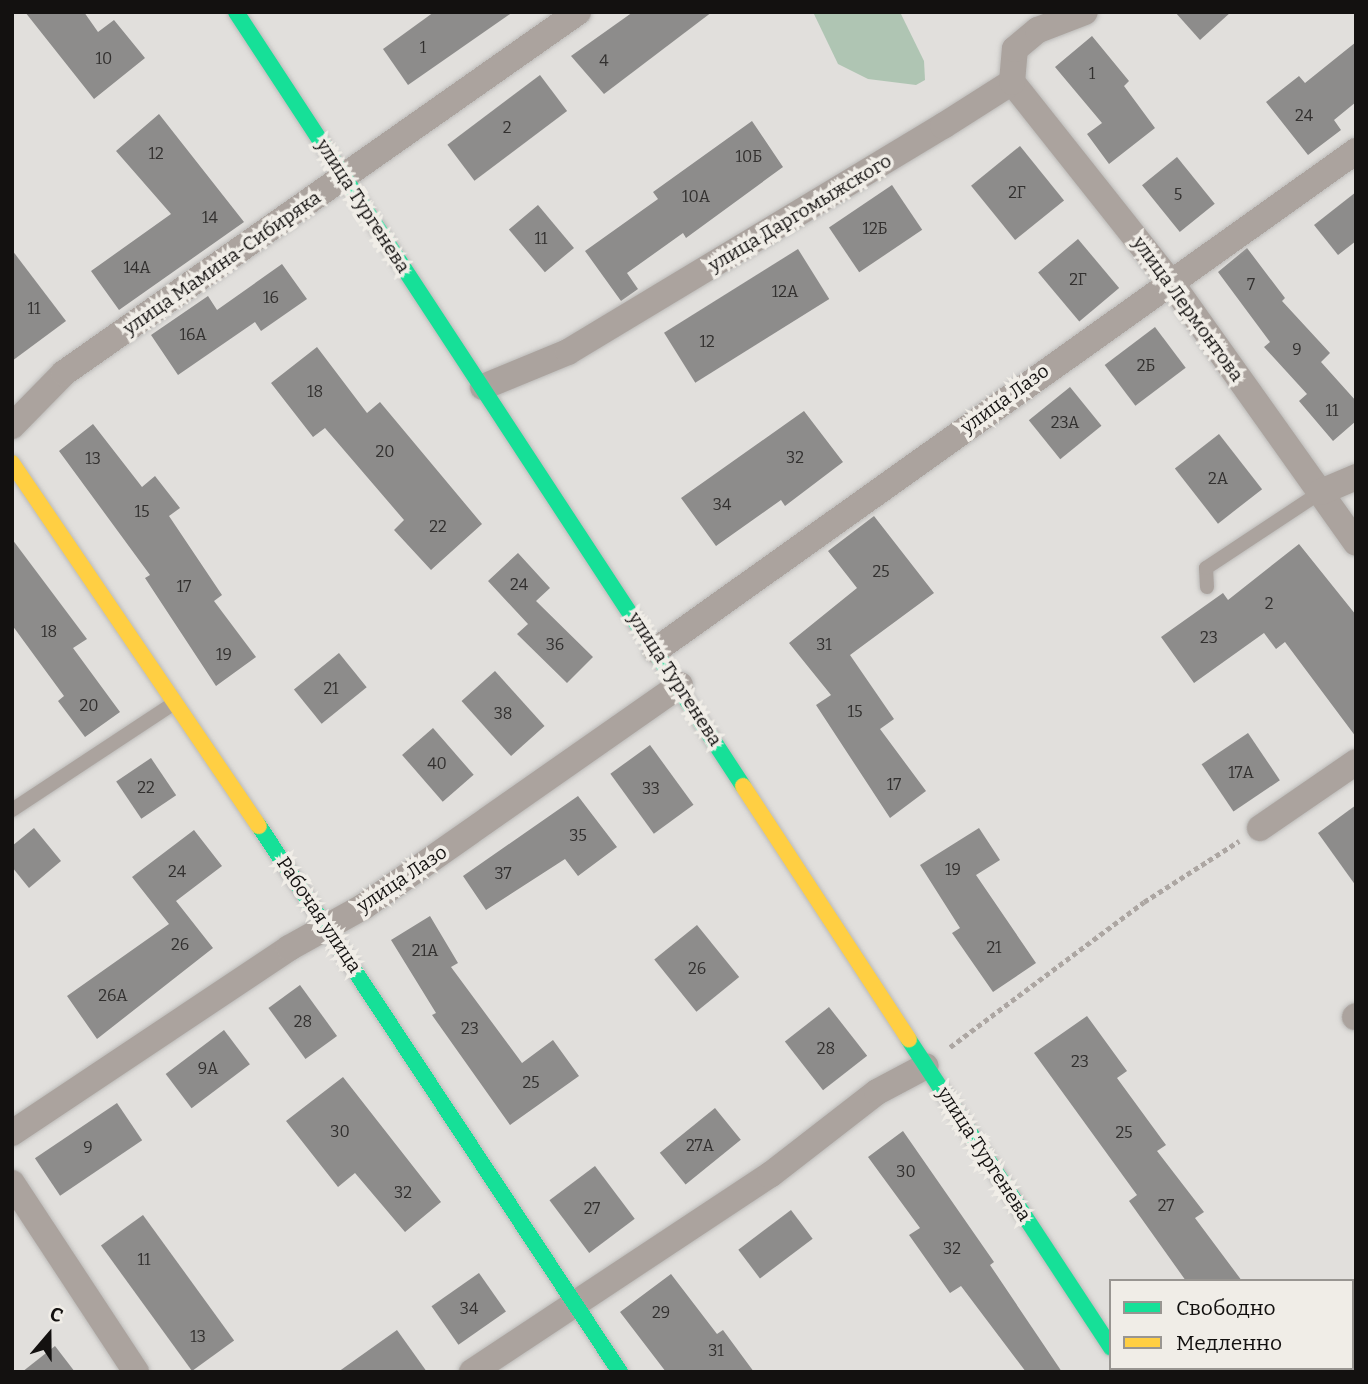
<!DOCTYPE html>
<meta charset="utf-8">
<style>
body{margin:0}
#map{position:relative;width:1368px;height:1384px;overflow:hidden;background:#e1dfdc;font-family:Bitter,serif}
div>[style]{position:absolute}
.water>*{inset:0;background:#afc5b3}
.building>*{inset:0;background:#8d8c8b;transform-origin:0 0}
.path>*{height:4.5px;margin-top:-2.25px;transform-origin:0;background:repeating-linear-gradient(90deg,#aca6a2 0 5px,transparent 0 8.5px)}
.roads{filter:drop-shadow(0 0 2px #bbbab8) drop-shadow(0 0 2px #bbbab8)}
.lane>*{height:14px;margin:-7px;padding:0 7px;transform-origin:7px;border-radius:7px;background:#aba39e}
.street>*{height:26px;margin:-13px;padding:0 13px;transform-origin:13px;border-radius:13px;background:#aba39e}
.fast>*{height:16px;margin:-8px;padding:0 8px;transform-origin:8px;border-radius:8px;background:#16e098}
.slow>*{height:16px;margin:-8px;padding:0 8px;transform-origin:8px;border-radius:8px;background:#ffcf43}
span{translate:-50% -50%;white-space:nowrap;text-align:center;line-height:1.15;-webkit-text-stroke:7px #f0ede7;paint-order:stroke}
.number-label{font-size:16px;color:#32302f}
.number-label span{-webkit-text-stroke-width:0}
.street-label{font-size:19px;color:#131110}
.frame{position:absolute;inset:0;border:14px solid #131110;pointer-events:none}
.legend{position:absolute;left:1109px;top:1279px;width:245px;height:91px;box-sizing:border-box;background:#f0ede7;border:2px solid #989591;margin:0;padding:9px 12px;list-style:none;font-size:21px;color:#131110}
.legend li{display:flex;align-items:center;gap:14px;height:35px}
.legend b{width:35px;border:2px solid #989591}
.north{position:absolute;left:14px;top:1300px;width:70px;height:70px;-webkit-text-stroke:5px #f0ede7;paint-order:stroke;rotate:20deg;font-size:19px;font-weight:700;line-height:28px;text-align:center;color:#131110}
.north::after{content:'';display:block;margin:auto;width:24px;height:32px;background:#131110;clip-path:polygon(50% 0,100% 100%,50% 72%,0 100%)}
</style>
<div id="map">
<div class="water">
<div style="clip-path:polygon(813px 12px,900px 12px,924px 61px,925px 80px,916px 85px,868px 79px,838px 64px)"></div>
</div>
<div class="building">
<div style="clip-path:polygon(25px 12px,84px 12px,98px 32px,114px 20px,145px 58px,94px 99px)"></div>
<div style="clip-path:polygon(434px 12px,513px 12px,408px 85px,383px 49px)"></div>
<div style="clip-path:polygon(633px 12px,712px 12px,604px 94px,571px 56px)"></div>
<div style="clip-path:polygon(1175px 12px,1231px 12px,1200px 40px)"></div>
<div style="clip-path:polygon(1092px 36px,1129px 81px,1124px 86px,1155px 128px,1109px 164px,1087px 134px,1102px 123px,1055px 67px)"></div>
<div style="clip-path:polygon(1356px 42px,1356px 102px,1334px 120px,1341px 130px,1308px 155px,1266px 102px,1299px 76px,1305px 83px)"></div>
<div style="left:540px;top:75px;width:45px;height:116px;rotate:53deg"></div>
<div style="clip-path:polygon(159px 114px,244px 222px,119px 310px,91px 271px,171px 214px,116px 151px)"></div>
<div style="clip-path:polygon(752px 121px,783px 167px,686px 238px,683px 233px,627px 273px,638px 289px,621px 301px,585px 251px,658px 199px,653px 192px)"></div>
<div style="left:1020px;top:146px;width:70px;height:63px;rotate:51deg"></div>
<div style="left:1177px;top:157px;width:60px;height:45px;rotate:51deg"></div>
<div style="left:892px;top:185px;width:54px;height:76px;rotate:56deg"></div>
<div style="clip-path:polygon(1356px 192px,1356px 241px,1338px 255px,1314px 225px)"></div>
<div style="left:538px;top:205px;width:56px;height:38px;rotate:50deg"></div>
<div style="left:1078px;top:239px;width:64px;height:52px;rotate:50deg"></div>
<div style="clip-path:polygon(1247px 248px,1285px 298px,1282px 301px,1330px 353px,1321px 362px,1356px 401px,1356px 421px,1333px 441px,1299px 401px,1307px 394px,1264px 347px,1270px 342px,1218px 272px)"></div>
<div style="left:798px;top:249px;width:59px;height:158px;rotate:58deg"></div>
<div style="clip-path:polygon(12px 250px,66px 321px,12px 361px)"></div>
<div style="clip-path:polygon(282px 264px,307px 299px,261px 331px,255px 322px,178px 375px,151px 335px,208px 296px,217px 310px)"></div>
<div style="left:1155px;top:327px;width:51px;height:63px;rotate:53deg"></div>
<div style="clip-path:polygon(317px 347px,367px 413px,380px 402px,482px 524px,431px 570px,394px 530px,404px 520px,325px 428px,313px 437px,271px 383px)"></div>
<div style="left:1070px;top:387px;width:50px;height:53px;rotate:51deg"></div>
<div style="clip-path:polygon(804px 411px,843px 462px,785px 506px,781px 500px,716px 546px,681px 498px)"></div>
<div style="clip-path:polygon(93px 424px,142px 487px,155px 476px,180px 508px,169px 516px,222px 595px,214px 601px,256px 657px,216px 686px,145px 578px,150px 575px,59px 451px)"></div>
<div style="left:1219px;top:434px;width:70px;height:56px;rotate:52deg"></div>
<div style="clip-path:polygon(874px 516px,934px 593px,850px 655px,894px 719px,880px 729px,926px 791px,890px 818px,816px 705px,831px 695px,789px 643px,857px 588px,828px 551px)"></div>
<div style="clip-path:polygon(12px 539px,87px 639px,73px 648px,120px 712px,85px 737px,58px 701px,64px 696px,12px 625px)"></div>
<div style="clip-path:polygon(1299px 544px,1356px 615px,1356px 737px,1285px 642px,1276px 649px,1264px 633px,1194px 683px,1161px 637px,1223px 593px,1228px 600px)"></div>
<div style="clip-path:polygon(518px 553px,550px 588px,536px 601px,593px 657px,567px 683px,517px 634px,528px 624px,488px 581px)"></div>
<div style="left:339px;top:653px;width:44px;height:58px;rotate:51deg"></div>
<div style="left:495px;top:671px;width:74px;height:45px;rotate:48deg"></div>
<div style="left:433px;top:728px;width:62px;height:41px;rotate:49deg"></div>
<div style="left:1248px;top:733px;width:57px;height:56px;rotate:56deg"></div>
<div style="left:650px;top:745px;width:74px;height:49px;rotate:54deg"></div>
<div style="left:151px;top:758px;width:45px;height:42px;rotate:56deg"></div>
<div style="clip-path:polygon(578px 796px,617px 847px,578px 876px,565px 859px,486px 910px,463px 876px)"></div>
<div style="clip-path:polygon(1356px 805px,1356px 886px,1318px 833px)"></div>
<div style="clip-path:polygon(34px 828px,61px 861px,29px 888px,12px 867px,12px 846px)"></div>
<div style="clip-path:polygon(979px 828px,1000px 860px,976px 875px,1036px 963px,993px 992px,952px 933px,960px 928px,920px 865px)"></div>
<div style="clip-path:polygon(194px 830px,222px 866px,176px 901px,213px 948px,97px 1039px,67px 996px,169px 924px,132px 877px)"></div>
<div style="clip-path:polygon(430px 916px,458px 963px,451px 967px,522px 1063px,553px 1040px,579px 1076px,510px 1125px,432px 1015px,436px 1013px,391px 940px)"></div>
<div style="left:697px;top:925px;width:67px;height:55px;rotate:51deg"></div>
<div style="left:300px;top:985px;width:63px;height:39px;rotate:54deg"></div>
<div style="left:829px;top:1007px;width:62px;height:56px;rotate:52deg"></div>
<div style="clip-path:polygon(1087px 1016px,1127px 1071px,1117px 1078px,1166px 1145px,1157px 1151px,1204px 1212px,1195px 1218px,1242px 1281px,1186px 1281px,1129px 1201px,1137px 1195px,1034px 1053px)"></div>
<div style="left:224px;top:1030px;width:43px;height:73px;rotate:53deg"></div>
<div style="clip-path:polygon(343px 1077px,441px 1202px,405px 1232px,355px 1173px,338px 1187px,286px 1121px)"></div>
<div style="left:117px;top:1103px;width:45px;height:99px;rotate:56deg"></div>
<div style="left:715px;top:1108px;width:41px;height:71px;rotate:51deg"></div>
<div style="clip-path:polygon(903px 1131px,994px 1262px,990px 1265px,1062px 1372px,1026px 1372px,961px 1286px,950px 1293px,909px 1235px,920px 1228px,868px 1157px)"></div>
<div style="left:595px;top:1166px;width:66px;height:57px;rotate:53deg"></div>
<div style="left:791px;top:1210px;width:36px;height:66px;rotate:53deg"></div>
<div style="left:143px;top:1215px;width:155px;height:52px;rotate:54deg"></div>
<div style="left:479px;top:1273px;width:47px;height:58px;rotate:55deg"></div>
<div style="clip-path:polygon(671px 1274px,717px 1334px,723px 1330px,754px 1372px,666px 1372px,620px 1312px)"></div>
<div style="clip-path:polygon(397px 1330px,427px 1372px,338px 1372px)"></div>
<div style="clip-path:polygon(55px 1346px,75px 1372px,22px 1372px)"></div>
</div>
<div class="path">
<div style="left:950px;top:1047px;width:242px;rotate:-36.8deg"></div>
<div style="left:1144px;top:902px;width:113px;rotate:-32.7deg"></div>
</div>
<div class="roads">
<div class="lane">
<div style="left:1207px;top:587px;width:19px;rotate:-93deg"></div>
<div style="left:1206px;top:568px;width:138px;rotate:-33.5deg"></div>
<div style="left:12px;top:810px;width:194px;rotate:-33.4deg"></div>
</div>
<div class="street">
<div style="left:1012px;top:82px;width:254px;rotate:51.6deg"></div>
<div style="left:1170px;top:281px;width:321px;rotate:54.6deg"></div>
<div style="left:483px;top:387px;width:92px;rotate:-22.4deg"></div>
<div style="left:568px;top:352px;width:438px;rotate:-31.1deg"></div>
<div style="left:943px;top:126px;width:82px;rotate:-32.5deg"></div>
<div style="left:1012px;top:82px;width:33px;rotate:-85deg"></div>
<div style="left:1015px;top:49px;width:30px;rotate:-40deg"></div>
<div style="left:1038px;top:30px;width:50px;rotate:-21deg"></div>
<div style="left:12px;top:426px;width:74px;rotate:-45.5deg"></div>
<div style="left:64px;top:373px;width:628px;rotate:-35.08deg"></div>
<div style="left:1321px;top:492px;width:38px;rotate:-23deg"></div>
<div style="left:656px;top:650px;width:860px;rotate:-35.48deg"></div>
<div style="left:1260px;top:828px;width:116px;rotate:-34.5deg"></div>
<div style="left:1355px;top:1017px;width:1px;rotate:-45deg"></div>
<div style="left:12px;top:1133px;width:333px;rotate:-33.7deg"></div>
<div style="left:289px;top:948px;width:85px;rotate:-29deg"></div>
<div style="left:363px;top:907px;width:387px;rotate:-35deg"></div>
<div style="left:12px;top:1183px;width:226px;rotate:56.7deg"></div>
<div style="left:472px;top:1372px;width:357px;rotate:-33.5deg"></div>
<div style="left:770px;top:1175px;width:135px;rotate:-37.8deg"></div>
<div style="left:877px;top:1092px;width:55px;rotate:-28deg"></div>
</div>
<div class="fast">
<div style="left:236px;top:12px;width:925px;rotate:56.77deg"></div>
<div style="left:259px;top:826px;width:655px;rotate:56.53deg"></div>
<div style="left:909px;top:1040px;width:368px;rotate:56.7deg"></div>
</div>
<div class="slow">
<div style="left:12px;top:463px;width:439px;rotate:55.8deg"></div>
<div style="left:743px;top:786px;width:303px;rotate:56.8deg"></div>
</div>
</div>
<div class="number-label">
<span style="left:423px;top:48px">1</span>
<span style="left:104px;top:59px">10</span>
<span style="left:604px;top:61px">4</span>
<span style="left:1092px;top:74px">1</span>
<span style="left:1304px;top:116px">24</span>
<span style="left:507px;top:128px">2</span>
<span style="left:156px;top:154px">12</span>
<span style="left:749px;top:157px">10Б</span>
<span style="left:1017px;top:193px">2Г</span>
<span style="left:1178px;top:195px">5</span>
<span style="left:696px;top:197px">10А</span>
<span style="left:210px;top:218px">14</span>
<span style="left:875px;top:229px">12Б</span>
<span style="left:541px;top:239px">11</span>
<span style="left:137px;top:268px">14А</span>
<span style="left:1078px;top:280px">2Г</span>
<span style="left:1251px;top:285px">7</span>
<span style="left:785px;top:292px">12А</span>
<span style="left:271px;top:298px">16</span>
<span style="left:34px;top:309px">11</span>
<span style="left:193px;top:335px">16А</span>
<span style="left:707px;top:342px">12</span>
<span style="left:1297px;top:350px">9</span>
<span style="left:1146px;top:366px">2Б</span>
<span style="left:315px;top:392px">18</span>
<span style="left:1332px;top:411px">11</span>
<span style="left:1065px;top:423px">23А</span>
<span style="left:385px;top:452px">20</span>
<span style="left:795px;top:458px">32</span>
<span style="left:93px;top:459px">13</span>
<span style="left:1218px;top:479px">2А</span>
<span style="left:722px;top:505px">34</span>
<span style="left:142px;top:512px">15</span>
<span style="left:438px;top:527px">22</span>
<span style="left:881px;top:572px">25</span>
<span style="left:519px;top:585px">24</span>
<span style="left:184px;top:587px">17</span>
<span style="left:1269px;top:604px">2</span>
<span style="left:49px;top:632px">18</span>
<span style="left:1209px;top:638px">23</span>
<span style="left:555px;top:645px">36</span>
<span style="left:824px;top:645px">31</span>
<span style="left:224px;top:655px">19</span>
<span style="left:331px;top:689px">21</span>
<span style="left:89px;top:706px">20</span>
<span style="left:855px;top:712px">15</span>
<span style="left:503px;top:714px">38</span>
<span style="left:437px;top:764px">40</span>
<span style="left:1241px;top:773px">17А</span>
<span style="left:894px;top:785px">17</span>
<span style="left:146px;top:788px">22</span>
<span style="left:651px;top:789px">33</span>
<span style="left:578px;top:836px">35</span>
<span style="left:953px;top:870px">19</span>
<span style="left:177px;top:872px">24</span>
<span style="left:503px;top:874px">37</span>
<span style="left:180px;top:945px">26</span>
<span style="left:994px;top:948px">21</span>
<span style="left:425px;top:951px">21А</span>
<span style="left:697px;top:969px">26</span>
<span style="left:113px;top:996px">26А</span>
<span style="left:303px;top:1022px">28</span>
<span style="left:470px;top:1029px">23</span>
<span style="left:826px;top:1049px">28</span>
<span style="left:1080px;top:1062px">23</span>
<span style="left:208px;top:1069px">9А</span>
<span style="left:531px;top:1083px">25</span>
<span style="left:340px;top:1132px">30</span>
<span style="left:1124px;top:1133px">25</span>
<span style="left:700px;top:1146px">27А</span>
<span style="left:88px;top:1148px">9</span>
<span style="left:906px;top:1172px">30</span>
<span style="left:403px;top:1193px">32</span>
<span style="left:1166px;top:1206px">27</span>
<span style="left:592px;top:1209px">27</span>
<span style="left:952px;top:1249px">32</span>
<span style="left:144px;top:1260px">11</span>
<span style="left:469px;top:1309px">34</span>
<span style="left:661px;top:1313px">29</span>
<span style="left:198px;top:1337px">13</span>
<span style="left:716px;top:1351px">31</span>
</div>
<div class="street-label">
<span style="left:363px;top:206px;rotate:57deg">улица Тургенева</span>
<span style="left:800px;top:213px;rotate:-31deg">улица Даргомыжского</span>
<span style="left:222px;top:263px;rotate:-35deg">улица Мамина-Сибиряка</span>
<span style="left:1188px;top:309px;rotate:54deg">улица Лермонтова</span>
<span style="left:1005px;top:399px;rotate:-36deg">улица Лазо</span>
<span style="left:675px;top:679px;rotate:57deg">улица Тургенева</span>
<span style="left:402px;top:879px;rotate:-34deg">улица Лазо</span>
<span style="left:319px;top:915px;rotate:56deg">Рабочая улица</span>
<span style="left:984px;top:1154px;rotate:57deg">улица Тургенева</span>
</div>
<div class="frame"></div>
<ul class="legend">
<li><b style="height:9px;background:#16e098"></b>Свободно</li>
<li><b style="height:9px;background:#ffcf43"></b>Медленно</li>
</ul>
<div class="north">С</div>
</div>
